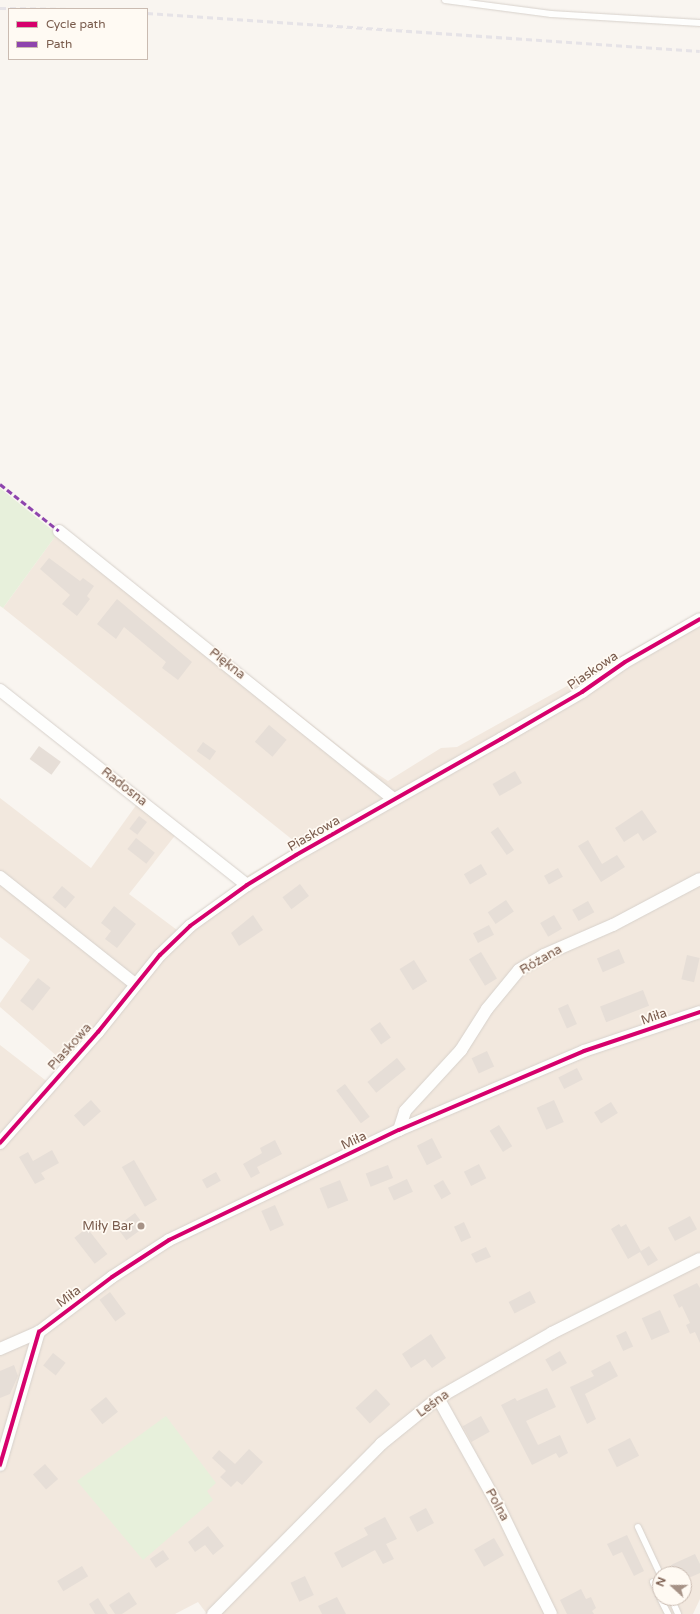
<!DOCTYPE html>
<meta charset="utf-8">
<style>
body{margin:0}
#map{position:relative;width:700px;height:1614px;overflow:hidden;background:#f9f5f0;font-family:"Varela Round",sans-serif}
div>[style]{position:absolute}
.residential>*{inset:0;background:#f2e8de}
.green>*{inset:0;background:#e7f0db}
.building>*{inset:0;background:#e6ded7;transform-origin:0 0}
.roads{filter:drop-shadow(0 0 1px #d7d1cb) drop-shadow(0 0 1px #d7d1cb)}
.service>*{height:6px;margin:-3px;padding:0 3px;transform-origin:3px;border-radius:3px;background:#fefefd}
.minor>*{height:12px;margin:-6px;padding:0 6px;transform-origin:6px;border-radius:6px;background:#fefefd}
.rail>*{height:3px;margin-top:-1.5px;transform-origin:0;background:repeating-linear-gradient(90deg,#e6e3e7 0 6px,transparent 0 10px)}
.quiet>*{height:3px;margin-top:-1.5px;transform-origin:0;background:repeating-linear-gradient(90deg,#8e44ad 0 6px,transparent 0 9px)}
.cycleway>*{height:4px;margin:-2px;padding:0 2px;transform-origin:2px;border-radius:2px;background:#d6006c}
.dots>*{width:11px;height:11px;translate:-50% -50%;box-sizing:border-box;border:2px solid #fffaf3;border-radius:50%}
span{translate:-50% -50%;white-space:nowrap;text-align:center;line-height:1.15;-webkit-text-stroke:3.5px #fffaf3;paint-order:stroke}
.street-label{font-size:13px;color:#7a5c4d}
.poi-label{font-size:13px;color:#7a5c4d}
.right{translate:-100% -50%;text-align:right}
.legend{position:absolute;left:8px;top:8px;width:140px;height:52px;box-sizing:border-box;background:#fffaf3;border:1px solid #cabbb1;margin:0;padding:5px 7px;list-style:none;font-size:12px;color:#7a5c4d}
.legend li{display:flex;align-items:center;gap:8px;height:20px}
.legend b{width:20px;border:1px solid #cabbb1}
.north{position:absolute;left:652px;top:1566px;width:40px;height:40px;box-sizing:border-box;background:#fffaf3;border:1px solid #cabbb1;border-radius:50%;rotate:291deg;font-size:11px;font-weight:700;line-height:16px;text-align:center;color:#7a5c4d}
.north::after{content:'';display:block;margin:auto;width:14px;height:18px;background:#a69286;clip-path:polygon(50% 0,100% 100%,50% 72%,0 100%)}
</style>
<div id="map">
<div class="residential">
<div style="clip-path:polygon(evenodd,62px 527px,358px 761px,388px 781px,441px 748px,457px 747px,700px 612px,700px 1599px,693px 1614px,207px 1614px,198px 1602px,175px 1614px,0 1614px,0 1045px,49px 1083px,65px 1063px,0 1007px,0 1003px,30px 960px,0 937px,0 798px,91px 868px,137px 804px,177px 833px,129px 894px,177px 930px,250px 874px,299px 845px,3px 608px,62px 527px,660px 1574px,684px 1574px,684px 1598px,660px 1598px,660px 1574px)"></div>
</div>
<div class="green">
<div style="clip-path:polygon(0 488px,57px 534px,3px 608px,0 606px)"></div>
<div style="clip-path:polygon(166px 1416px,216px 1483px,207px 1491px,213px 1500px,143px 1560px,77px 1481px)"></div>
</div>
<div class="building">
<div style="clip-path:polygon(49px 558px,80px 581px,83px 578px,94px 586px,87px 596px,90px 599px,77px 616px,62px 604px,70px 595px,40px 569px)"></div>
<div style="clip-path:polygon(117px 599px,192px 662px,178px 680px,162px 668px,166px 662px,124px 627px,116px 639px,97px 624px)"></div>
<div style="left:269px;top:725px;width:23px;height:22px;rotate:40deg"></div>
<div style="left:203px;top:742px;width:16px;height:11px;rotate:35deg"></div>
<div style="left:39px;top:746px;width:27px;height:16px;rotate:36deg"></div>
<div style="left:515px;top:771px;width:14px;height:26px;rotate:60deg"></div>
<div style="clip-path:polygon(642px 810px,657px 832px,643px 841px,638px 833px,624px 842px,615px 828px)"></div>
<div style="left:139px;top:816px;width:10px;height:16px;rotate:37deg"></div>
<div style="left:498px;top:827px;width:28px;height:9px;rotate:55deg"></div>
<div style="left:136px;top:838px;width:24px;height:14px;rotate:38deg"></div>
<div style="clip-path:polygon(588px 840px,602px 864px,617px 855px,625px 867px,601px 882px,578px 846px)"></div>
<div style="left:481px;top:864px;width:12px;height:20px;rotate:59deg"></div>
<div style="left:558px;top:868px;width:10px;height:16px;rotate:61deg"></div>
<div style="left:300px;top:884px;width:15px;height:22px;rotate:53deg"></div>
<div style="left:62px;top:886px;width:17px;height:15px;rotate:40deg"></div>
<div style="left:506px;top:900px;width:14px;height:22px;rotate:56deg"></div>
<div style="left:588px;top:901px;width:13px;height:18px;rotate:61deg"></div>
<div style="clip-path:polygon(114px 906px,136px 924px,117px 948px,105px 939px,111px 931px,101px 923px)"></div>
<div style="clip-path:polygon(253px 915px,263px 930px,239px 946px,231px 933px)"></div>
<div style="left:554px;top:915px;width:16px;height:16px;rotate:60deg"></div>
<div style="left:489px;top:925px;width:11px;height:18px;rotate:63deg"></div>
<div style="left:619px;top:949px;width:15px;height:24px;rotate:67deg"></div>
<div style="left:481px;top:952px;width:31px;height:14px;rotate:59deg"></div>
<div style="left:687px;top:955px;width:13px;height:25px;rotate:13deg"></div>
<div style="left:414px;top:960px;width:25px;height:17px;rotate:58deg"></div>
<div style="left:38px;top:978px;width:16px;height:29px;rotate:38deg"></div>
<div style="left:643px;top:990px;width:17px;height:46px;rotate:69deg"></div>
<div style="left:568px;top:1004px;width:22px;height:11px;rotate:66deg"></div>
<div style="left:380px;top:1022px;width:19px;height:12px;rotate:55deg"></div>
<div style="left:487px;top:1051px;width:17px;height:17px;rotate:65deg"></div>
<div style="left:397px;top:1058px;width:14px;height:38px;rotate:51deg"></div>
<div style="left:577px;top:1068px;width:13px;height:21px;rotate:63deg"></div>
<div style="left:345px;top:1084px;width:41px;height:11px;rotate:53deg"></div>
<div style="left:91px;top:1100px;width:15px;height:23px;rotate:48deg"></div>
<div style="left:554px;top:1100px;width:24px;height:19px;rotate:66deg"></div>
<div style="left:611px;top:1102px;width:13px;height:20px;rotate:58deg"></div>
<div style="left:499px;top:1125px;width:25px;height:11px;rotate:58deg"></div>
<div style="left:432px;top:1138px;width:22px;height:17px;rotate:63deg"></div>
<div style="clip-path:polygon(275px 1140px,282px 1154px,257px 1167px,260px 1173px,251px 1178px,243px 1164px,262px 1153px,260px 1148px)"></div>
<div style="clip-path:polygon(52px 1150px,59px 1163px,41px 1173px,45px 1179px,35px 1184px,19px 1157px,28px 1152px,33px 1161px)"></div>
<div style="left:134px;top:1160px;width:46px;height:14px;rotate:60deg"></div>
<div style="left:479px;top:1164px;width:16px;height:17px;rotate:63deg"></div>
<div style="left:388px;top:1165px;width:14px;height:24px;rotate:69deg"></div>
<div style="left:216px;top:1172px;width:10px;height:16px;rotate:61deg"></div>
<div style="left:407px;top:1179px;width:14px;height:21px;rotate:65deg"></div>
<div style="left:340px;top:1180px;width:22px;height:22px;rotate:68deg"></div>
<div style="left:443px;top:1180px;width:16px;height:11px;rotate:60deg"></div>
<div style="left:275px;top:1205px;width:22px;height:15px;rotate:66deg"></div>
<div style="left:135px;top:1213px;width:17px;height:23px;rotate:54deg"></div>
<div style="left:690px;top:1216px;width:15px;height:25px;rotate:62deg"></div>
<div style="left:464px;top:1222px;width:17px;height:11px;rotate:65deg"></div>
<div style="clip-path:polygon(619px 1224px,621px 1227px,626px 1224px,641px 1251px,649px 1246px,658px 1260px,648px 1266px,640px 1252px,628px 1259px,611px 1229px)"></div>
<div style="left:87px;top:1228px;width:33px;height:16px;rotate:52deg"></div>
<div style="clip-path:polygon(486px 1247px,491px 1257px,476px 1263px,471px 1254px)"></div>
<div style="clip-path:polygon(697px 1283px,700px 1288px,700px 1343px,695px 1332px,690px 1334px,686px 1325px,690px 1323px,682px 1306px,679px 1308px,673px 1295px)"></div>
<div style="left:530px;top:1291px;width:13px;height:24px;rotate:63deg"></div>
<div style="left:110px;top:1292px;width:27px;height:13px;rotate:54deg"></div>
<div style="left:660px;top:1310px;width:24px;height:20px;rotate:66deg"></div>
<div style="left:626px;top:1331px;width:17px;height:11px;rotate:65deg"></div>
<div style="clip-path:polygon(431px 1334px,446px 1358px,432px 1368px,425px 1359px,411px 1368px,402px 1354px)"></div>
<div style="left:560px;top:1351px;width:14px;height:17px;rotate:60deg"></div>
<div style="left:53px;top:1353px;width:16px;height:16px;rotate:38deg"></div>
<div style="clip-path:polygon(610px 1361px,618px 1376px,585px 1394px,596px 1419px,587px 1424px,570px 1387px,594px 1376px,591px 1371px)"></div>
<div style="clip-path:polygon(14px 1365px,18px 1376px,10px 1394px,0 1398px,0 1371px)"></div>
<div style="clip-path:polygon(547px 1388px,556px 1407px,526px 1421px,538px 1445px,560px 1435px,568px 1453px,559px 1458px,556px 1453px,532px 1465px,501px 1405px,515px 1398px,517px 1401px)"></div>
<div style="left:376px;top:1389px;width:21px;height:28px;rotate:47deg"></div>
<div style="left:106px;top:1397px;width:19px;height:20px;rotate:51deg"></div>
<div style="left:481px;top:1416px;width:18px;height:21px;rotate:61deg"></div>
<div style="left:630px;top:1438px;width:20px;height:25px;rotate:63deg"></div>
<div style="clip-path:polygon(249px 1449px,263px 1462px,242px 1485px,237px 1481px,231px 1487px,220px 1477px,226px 1471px,212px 1458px,219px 1450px,235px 1464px)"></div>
<div style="left:45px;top:1464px;width:20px;height:16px;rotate:49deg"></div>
<div style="left:426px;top:1508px;width:17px;height:19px;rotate:62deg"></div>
<div style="clip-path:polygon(385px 1517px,397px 1539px,386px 1544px,394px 1559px,383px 1564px,375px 1550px,342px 1568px,334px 1553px,368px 1535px,364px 1528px)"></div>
<div style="clip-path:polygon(208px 1526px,224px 1546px,213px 1555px,205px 1545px,195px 1552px,188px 1542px)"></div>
<div style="clip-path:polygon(627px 1535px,644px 1571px,634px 1576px,622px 1552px,613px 1556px,607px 1544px)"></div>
<div style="left:494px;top:1538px;width:20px;height:23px;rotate:60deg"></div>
<div style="left:163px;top:1550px;width:11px;height:16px;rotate:56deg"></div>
<div style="clip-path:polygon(695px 1554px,700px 1564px,700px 1573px,684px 1580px,684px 1574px,664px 1574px,663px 1571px,673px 1564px)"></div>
<div style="left:82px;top:1566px;width:12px;height:29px;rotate:59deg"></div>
<div style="left:305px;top:1576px;width:21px;height:16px;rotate:65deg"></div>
<div style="clip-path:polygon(581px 1589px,586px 1599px,591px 1597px,596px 1608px,592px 1611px,594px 1614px,567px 1614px,560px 1600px)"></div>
<div style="clip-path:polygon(129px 1592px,137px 1604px,122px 1614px,115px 1614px,109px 1605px)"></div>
<div style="clip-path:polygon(337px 1597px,346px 1614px,322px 1614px,318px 1606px)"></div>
<div style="clip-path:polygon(98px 1598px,108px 1614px,95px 1614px,89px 1604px)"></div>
</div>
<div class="roads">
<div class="service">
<div style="left:445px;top:0;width:107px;rotate:7.5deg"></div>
<div style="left:551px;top:14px;width:149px;rotate:3.5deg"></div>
<div style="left:638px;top:1527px;width:52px;rotate:64.9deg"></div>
<div style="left:653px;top:1582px;width:17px;rotate:66deg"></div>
<div style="left:660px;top:1598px;width:18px;rotate:63deg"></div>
<div style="left:671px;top:1598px;width:17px;rotate:66deg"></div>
</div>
<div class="minor">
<div style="left:59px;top:531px;width:429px;rotate:38.7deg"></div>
<div style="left:0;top:690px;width:315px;rotate:38.3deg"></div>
<div style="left:0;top:877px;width:172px;rotate:38.4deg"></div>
<div style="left:399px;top:1130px;width:20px;rotate:-72deg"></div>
<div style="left:405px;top:1111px;width:83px;rotate:-47.4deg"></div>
<div style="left:461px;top:1050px;width:49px;rotate:-57.6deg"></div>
<div style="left:487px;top:1009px;width:50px;rotate:-50.6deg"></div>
<div style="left:519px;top:970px;width:29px;rotate:-31deg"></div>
<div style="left:544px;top:955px;width:75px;rotate:-23.5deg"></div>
<div style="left:613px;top:925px;width:98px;rotate:-27.9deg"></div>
<div style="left:0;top:1143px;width:148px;rotate:-48.6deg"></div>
<div style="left:98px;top:1032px;width:99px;rotate:-51.2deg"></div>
<div style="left:160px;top:955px;width:42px;rotate:-44deg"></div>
<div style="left:190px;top:926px;width:70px;rotate:-35.7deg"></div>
<div style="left:247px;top:885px;width:57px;rotate:-31.5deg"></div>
<div style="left:296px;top:855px;width:236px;rotate:-29.5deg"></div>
<div style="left:501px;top:739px;width:94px;rotate:-30.1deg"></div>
<div style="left:582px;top:692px;width:52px;rotate:-34.9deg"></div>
<div style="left:625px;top:662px;width:86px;rotate:-29.8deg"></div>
<div style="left:0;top:1349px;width:43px;rotate:-23.6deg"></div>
<div style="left:39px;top:1332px;width:91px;rotate:-37deg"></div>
<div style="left:112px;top:1277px;width:68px;rotate:-33deg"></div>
<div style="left:169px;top:1240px;width:255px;rotate:-25.6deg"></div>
<div style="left:399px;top:1130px;width:201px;rotate:-23.1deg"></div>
<div style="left:584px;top:1051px;width:122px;rotate:-18.6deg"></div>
<div style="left:438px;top:1398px;width:125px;rotate:60.8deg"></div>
<div style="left:499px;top:1507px;width:119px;rotate:64.1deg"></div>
<div style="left:0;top:1465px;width:139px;rotate:-73.7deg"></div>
<div style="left:213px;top:1614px;width:239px;rotate:-45.3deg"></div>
<div style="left:381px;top:1444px;width:73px;rotate:-38.9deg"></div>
<div style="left:438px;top:1398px;width:131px;rotate:-29.7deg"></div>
<div style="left:552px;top:1333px;width:165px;rotate:-26.6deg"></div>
</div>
</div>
<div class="rail">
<div style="left:0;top:8px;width:76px;rotate:0.8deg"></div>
<div style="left:147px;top:13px;width:554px;rotate:3.93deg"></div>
</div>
<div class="quiet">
<div style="left:0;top:484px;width:75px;rotate:38.5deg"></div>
</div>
<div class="cycleway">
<div style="left:0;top:1143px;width:148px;rotate:-48.6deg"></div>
<div style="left:98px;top:1032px;width:99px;rotate:-51.2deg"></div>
<div style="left:160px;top:955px;width:42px;rotate:-44deg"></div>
<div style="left:190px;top:926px;width:70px;rotate:-35.7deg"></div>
<div style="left:247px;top:885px;width:57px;rotate:-31.5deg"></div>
<div style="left:296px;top:855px;width:236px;rotate:-29.5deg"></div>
<div style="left:501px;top:739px;width:94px;rotate:-30.1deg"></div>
<div style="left:582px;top:692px;width:52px;rotate:-34.9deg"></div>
<div style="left:625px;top:662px;width:86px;rotate:-29.8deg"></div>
<div style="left:0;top:1465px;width:139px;rotate:-73.7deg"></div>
<div style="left:39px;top:1332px;width:91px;rotate:-37deg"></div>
<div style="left:112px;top:1277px;width:68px;rotate:-33deg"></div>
<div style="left:169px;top:1240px;width:255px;rotate:-25.6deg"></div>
<div style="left:399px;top:1130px;width:201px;rotate:-23.1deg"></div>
<div style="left:584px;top:1051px;width:122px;rotate:-18.6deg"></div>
</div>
<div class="dots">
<div style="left:141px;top:1226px;background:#a69286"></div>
</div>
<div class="street-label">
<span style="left:227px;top:664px;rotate:38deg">Piękna</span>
<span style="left:593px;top:671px;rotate:-34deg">Piaskowa</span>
<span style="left:124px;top:787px;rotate:38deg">Radosna</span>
<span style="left:314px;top:834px;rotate:-30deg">Piaskowa</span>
<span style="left:541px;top:960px;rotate:-30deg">Różana</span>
<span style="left:654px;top:1017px;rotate:-19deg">Miła</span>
<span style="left:70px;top:1047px;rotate:-48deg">Piaskowa</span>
<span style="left:354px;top:1141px;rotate:-25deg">Miła</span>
<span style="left:69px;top:1297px;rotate:-37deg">Miła</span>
<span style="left:433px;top:1404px;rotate:-36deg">Leśna</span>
<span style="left:497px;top:1505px;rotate:61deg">Polna</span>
</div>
<div class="poi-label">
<span class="right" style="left:133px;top:1226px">Miły Bar</span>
</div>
<ul class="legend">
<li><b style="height:5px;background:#d6006c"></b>Cycle path</li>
<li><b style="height:5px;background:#8e44ad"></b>Path</li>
</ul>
<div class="north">N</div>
</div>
